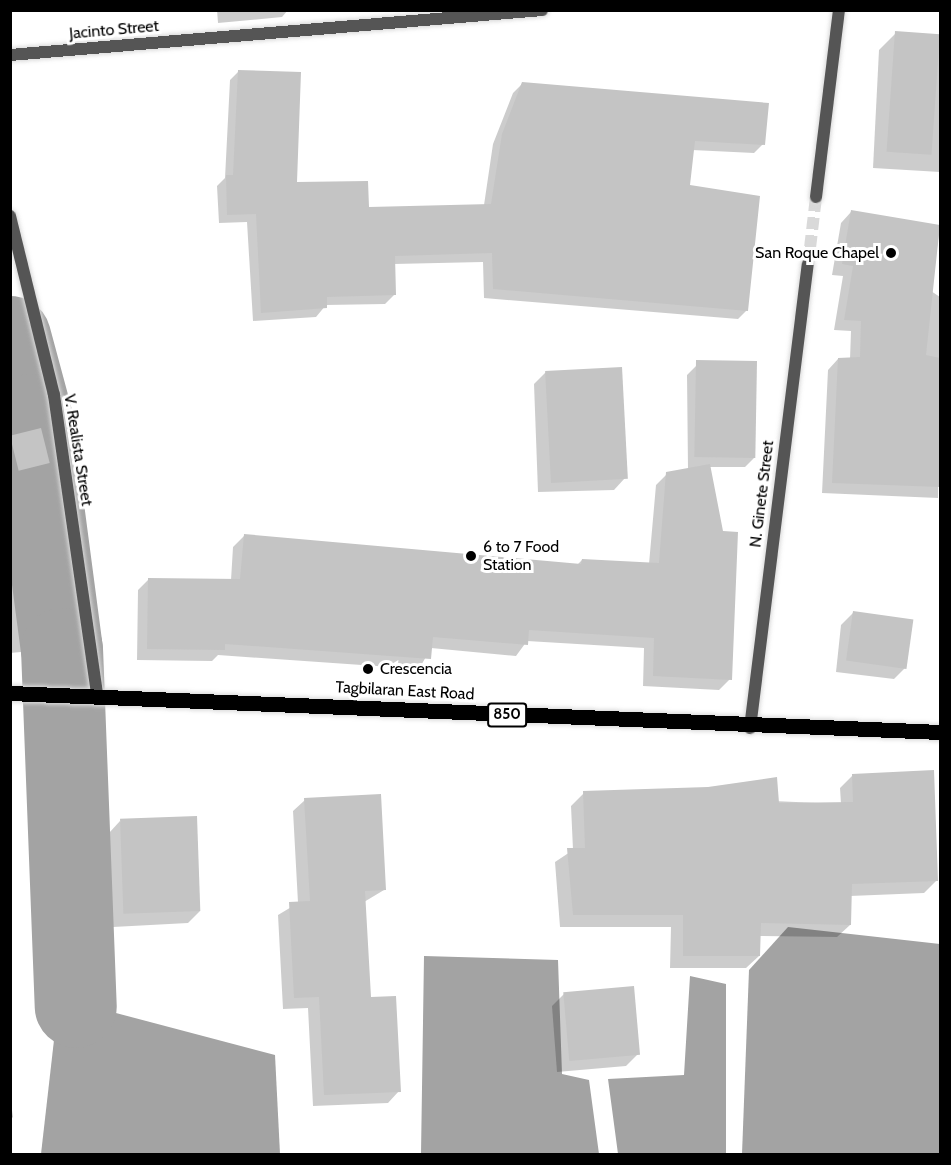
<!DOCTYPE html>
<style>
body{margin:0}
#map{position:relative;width:951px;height:1165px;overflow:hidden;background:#fff;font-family:Cabin,sans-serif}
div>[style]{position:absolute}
.water>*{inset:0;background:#a3a3a3}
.shadow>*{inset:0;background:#0003}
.river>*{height:82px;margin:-41px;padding:0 41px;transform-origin:41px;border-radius:41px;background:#a3a3a3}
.building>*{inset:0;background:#c4c4c4;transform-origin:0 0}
.minor-tunnel>*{height:12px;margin-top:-6px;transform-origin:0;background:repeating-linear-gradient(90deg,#d9d9d9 0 12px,transparent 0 18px)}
.roads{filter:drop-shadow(0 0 2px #dbdbdb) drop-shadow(0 0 2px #dbdbdb)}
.minor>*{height:12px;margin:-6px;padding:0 6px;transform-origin:6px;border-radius:6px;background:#555}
.primary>*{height:15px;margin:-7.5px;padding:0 7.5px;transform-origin:7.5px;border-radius:7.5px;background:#000}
.dots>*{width:16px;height:16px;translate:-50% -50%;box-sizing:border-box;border:3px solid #fff;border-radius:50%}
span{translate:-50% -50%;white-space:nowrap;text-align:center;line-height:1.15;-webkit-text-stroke:6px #fff;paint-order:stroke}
.shield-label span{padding:2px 4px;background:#fff;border:2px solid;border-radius:4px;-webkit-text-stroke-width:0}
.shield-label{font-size:15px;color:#000;font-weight:700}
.street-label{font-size:16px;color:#000}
.poi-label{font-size:16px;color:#000}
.right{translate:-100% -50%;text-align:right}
.left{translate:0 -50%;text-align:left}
.frame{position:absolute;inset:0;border:12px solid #000;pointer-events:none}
</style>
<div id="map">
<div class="water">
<div style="clip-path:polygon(788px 927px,940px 944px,940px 1154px,742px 1154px,749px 970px)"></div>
<div style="clip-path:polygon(424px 956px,558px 960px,562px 1074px,589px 1080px,599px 1154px,421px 1154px)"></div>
<div style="clip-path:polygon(690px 976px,726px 984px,726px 1154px,618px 1154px,608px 1079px,684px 1075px)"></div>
<div style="clip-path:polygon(58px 1005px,97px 1008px,275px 1055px,280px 1154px,41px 1154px)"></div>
</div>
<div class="shadow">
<div style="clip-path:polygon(217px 10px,288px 10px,282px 17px,218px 23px)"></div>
<div style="clip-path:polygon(896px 33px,940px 35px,940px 172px,873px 168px,879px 50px)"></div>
<div style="clip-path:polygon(239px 71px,295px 184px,367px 209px,484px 205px,493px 144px,513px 93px,523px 83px,763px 144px,754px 153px,692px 150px,688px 186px,747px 310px,738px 319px,484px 298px,483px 262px,394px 264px,394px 295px,385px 304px,326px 305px,316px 317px,253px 321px,247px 222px,219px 223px,217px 186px,225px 178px,230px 80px)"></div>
<div style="clip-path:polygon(851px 212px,940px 226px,931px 291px,940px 297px,938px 498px,822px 493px,828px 370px,838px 359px,850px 359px,851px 331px,834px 330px,843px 276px,832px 275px,841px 223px)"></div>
<div style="clip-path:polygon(697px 365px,754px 458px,745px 467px,710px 467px,730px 679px,719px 690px,643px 686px,644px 648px,527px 641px,516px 656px,431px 648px,419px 669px,218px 655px,212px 661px,137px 660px,138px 590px,149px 579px,231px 580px,233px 547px,244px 536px,577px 565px,582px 560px,649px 564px,656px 485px,667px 474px,688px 470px,687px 375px)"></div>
<div style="clip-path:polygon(546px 372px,625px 478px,614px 490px,538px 492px,534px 384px)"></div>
<div style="clip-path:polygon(10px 437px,48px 463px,11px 477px)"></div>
<div style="clip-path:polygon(20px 510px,33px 641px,21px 652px,10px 653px,10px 511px)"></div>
<div style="clip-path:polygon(853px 613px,906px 667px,894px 679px,836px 672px,841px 625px)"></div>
<div style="clip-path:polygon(853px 775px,937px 880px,924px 893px,850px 896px,850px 925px,837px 937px,759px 936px,759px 956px,746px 968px,670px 968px,671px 927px,560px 927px,555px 862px,573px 850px,571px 806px,584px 793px,841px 804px,840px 788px)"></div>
<div style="clip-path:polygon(305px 800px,384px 890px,364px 902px,369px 999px,399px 1091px,388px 1103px,313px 1106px,308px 1008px,283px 1009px,278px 915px,298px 903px,293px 811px)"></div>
<div style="clip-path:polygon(120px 821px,200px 911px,188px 923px,113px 927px,109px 833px)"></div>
<div style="clip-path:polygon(564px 994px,638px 1054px,626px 1066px,557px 1072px,552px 1006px)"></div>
<div style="clip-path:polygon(10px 1097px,13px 1117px,10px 1120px)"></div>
</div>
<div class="river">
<div style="left:10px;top:337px;width:81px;rotate:74.9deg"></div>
<div style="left:31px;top:415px;width:236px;rotate:82.5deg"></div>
<div style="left:62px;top:649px;width:358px;rotate:87.8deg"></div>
</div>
<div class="building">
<div style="left:895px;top:31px;width:45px;height:121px;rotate:4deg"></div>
<div style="clip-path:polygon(238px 70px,301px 72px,297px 182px,368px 181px,369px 207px,491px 204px,502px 134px,522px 82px,769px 103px,765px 145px,695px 141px,690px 185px,760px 196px,748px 311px,493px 289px,492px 253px,395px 256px,396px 295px,327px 297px,327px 308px,261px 313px,256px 214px,227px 215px,226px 175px,233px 175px)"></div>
<div style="clip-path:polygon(851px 210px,940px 225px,926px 355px,940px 358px,940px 487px,832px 483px,838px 358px,860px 357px,861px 321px,844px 320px,853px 266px,842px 264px)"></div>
<div style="left:757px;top:361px;width:97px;height:61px;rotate:91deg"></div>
<div style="left:622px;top:367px;width:112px;height:77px;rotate:87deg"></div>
<div style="left:41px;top:428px;width:36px;height:32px;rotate:76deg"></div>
<div style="clip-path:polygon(710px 464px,723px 531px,738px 532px,732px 680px,653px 676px,654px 638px,529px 630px,528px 645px,433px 637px,431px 659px,225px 644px,225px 650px,147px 649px,148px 578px,240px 579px,244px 534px,581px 564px,582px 559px,659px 563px,666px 472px)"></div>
<div style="left:853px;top:611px;width:61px;height:50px;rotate:8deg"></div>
<div style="clip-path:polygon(934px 770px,938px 881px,852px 884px,851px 925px,761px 923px,760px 956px,683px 956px,683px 915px,573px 915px,567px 848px,585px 848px,583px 791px,708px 787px,777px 777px,779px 803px,853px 802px,852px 774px)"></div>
<div style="clip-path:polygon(381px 794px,386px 890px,365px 891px,371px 997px,396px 996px,401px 1092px,324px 1095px,319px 997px,294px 998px,289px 902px,310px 901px,304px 798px)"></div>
<div style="left:197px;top:816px;width:95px;height:77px;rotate:88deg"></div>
<div style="left:634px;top:986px;width:69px;height:71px;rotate:85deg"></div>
</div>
<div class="minor-tunnel">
<div style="left:808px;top:265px;width:68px;rotate:-83.3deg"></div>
</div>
<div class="roads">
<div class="minor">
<div style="left:10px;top:55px;width:534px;rotate:-4.83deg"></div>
<div style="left:816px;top:197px;width:188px;rotate:-83deg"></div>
<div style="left:10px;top:216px;width:184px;rotate:76.2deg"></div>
<div style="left:54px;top:395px;width:301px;rotate:81.8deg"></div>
<div style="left:750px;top:728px;width:467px;rotate:-82.9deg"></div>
</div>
<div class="primary">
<div style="left:10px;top:693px;width:931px;rotate:2.4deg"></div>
</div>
</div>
<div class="dots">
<div style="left:891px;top:253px;background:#000"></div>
<div style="left:471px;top:556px;background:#000"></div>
<div style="left:368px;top:669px;background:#000"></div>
</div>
<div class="shield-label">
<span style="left:507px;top:715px">850</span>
</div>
<div class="street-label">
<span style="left:114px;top:30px;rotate:-5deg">Jacinto Street</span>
<span style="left:78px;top:450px;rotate:81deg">V. Realista Street</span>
<span style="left:762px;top:494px;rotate:-83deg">N. Ginete Street</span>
<span style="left:405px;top:691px;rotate:3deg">Tagbilaran East Road</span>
</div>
<div class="poi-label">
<span class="right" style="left:879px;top:253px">San Roque Chapel</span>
<span class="left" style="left:483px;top:556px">6 to 7 Food<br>Station</span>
<span class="left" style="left:380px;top:669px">Crescencia</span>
</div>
<div class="frame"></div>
</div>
